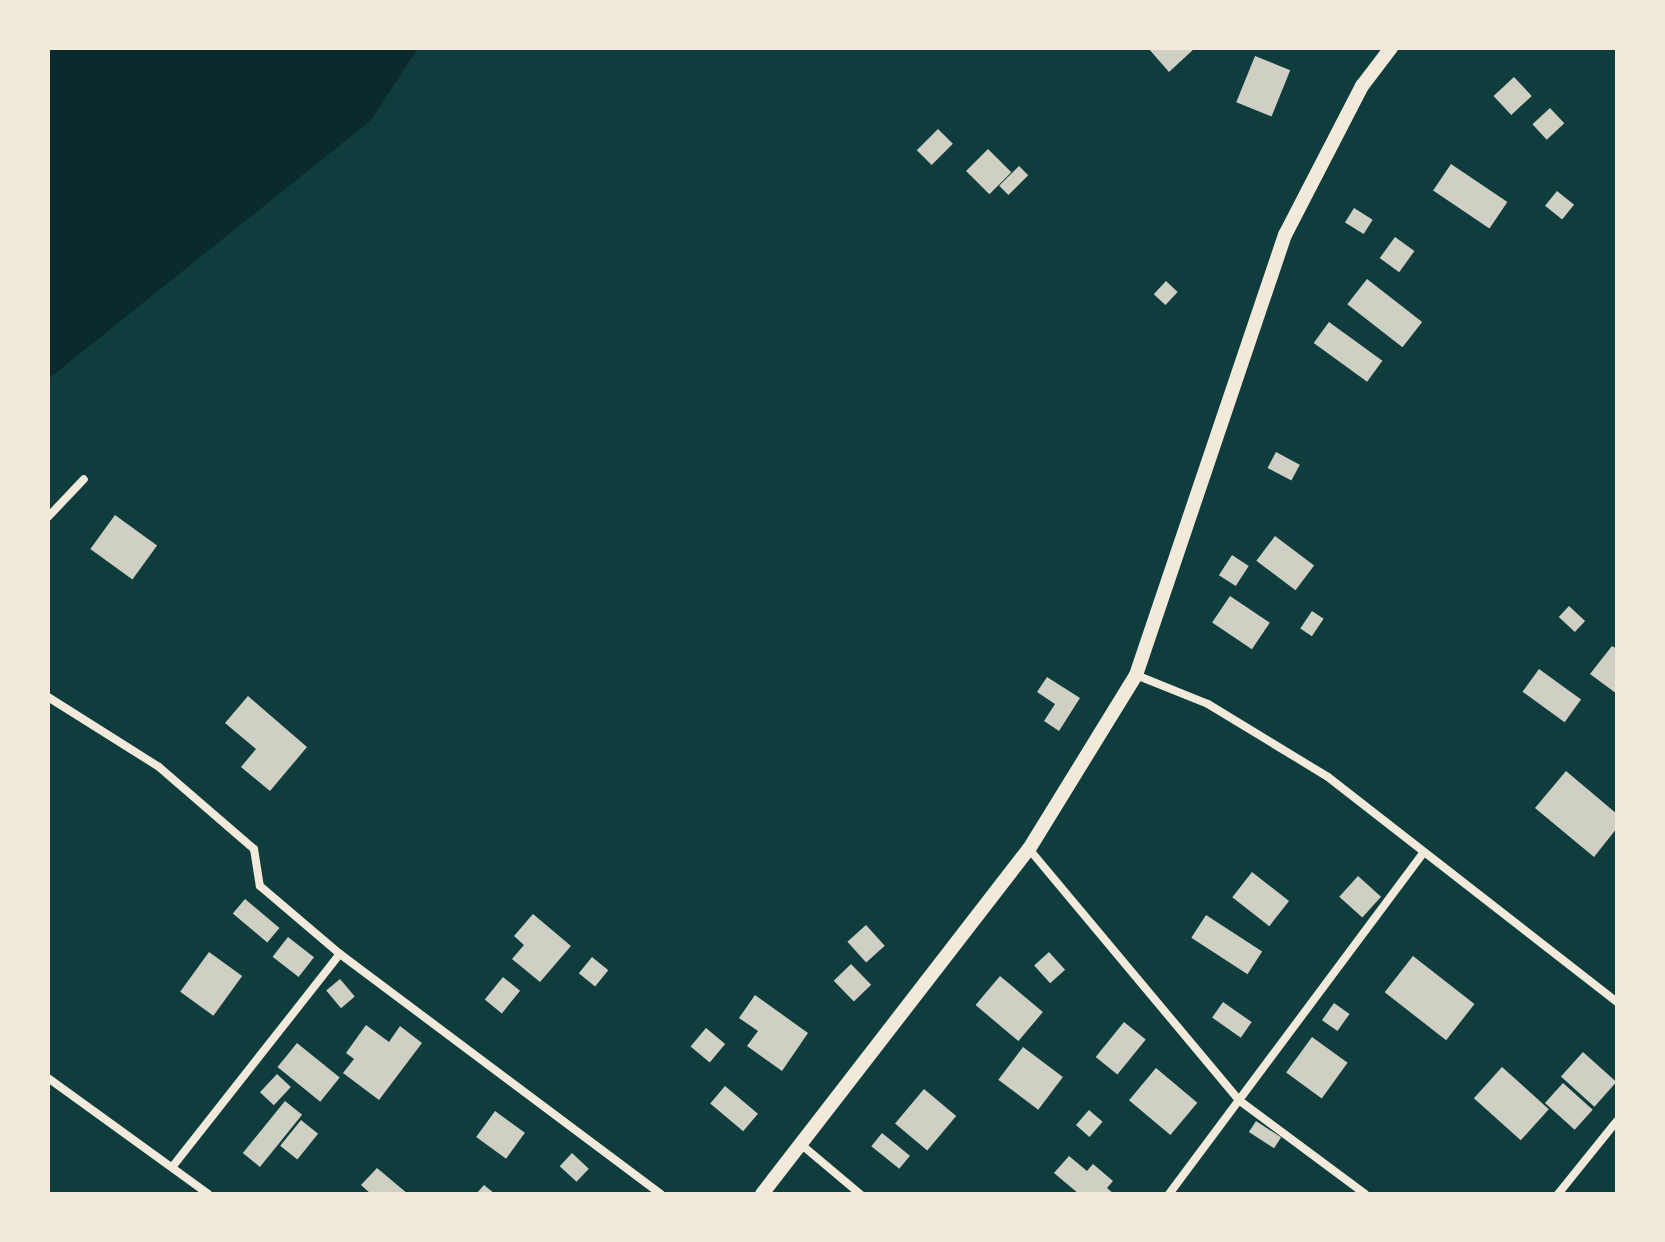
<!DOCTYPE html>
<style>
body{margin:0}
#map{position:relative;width:1665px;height:1242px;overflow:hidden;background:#0f3d3e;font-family:Poppins,sans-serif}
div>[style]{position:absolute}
.water>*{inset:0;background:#0a2a2b}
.building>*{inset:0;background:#cfcfc3;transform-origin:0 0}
.minor>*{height:8px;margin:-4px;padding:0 4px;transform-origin:4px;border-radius:4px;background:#f1e9da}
.tertiary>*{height:14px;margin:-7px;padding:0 7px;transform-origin:7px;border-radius:7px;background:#f1e9da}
span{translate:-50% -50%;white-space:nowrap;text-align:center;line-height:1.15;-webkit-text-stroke:6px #f1e9da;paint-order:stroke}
.frame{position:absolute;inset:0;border:50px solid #f1e9da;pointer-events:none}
</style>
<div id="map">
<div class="water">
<div style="clip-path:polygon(48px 48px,418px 48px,371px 120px,48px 379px)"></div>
</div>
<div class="building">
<div style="clip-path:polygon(1148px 48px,1195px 48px,1169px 72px)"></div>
<div style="left:1255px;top:56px;width:38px;height:50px;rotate:22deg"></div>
<div style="left:1514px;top:77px;width:26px;height:28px;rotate:47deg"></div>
<div style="left:1550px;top:108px;width:21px;height:24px;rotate:47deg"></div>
<div style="left:938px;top:129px;width:21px;height:30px;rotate:45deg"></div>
<div style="left:988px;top:149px;width:33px;height:31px;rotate:45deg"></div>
<div style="left:1451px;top:164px;width:68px;height:32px;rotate:34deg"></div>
<div style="left:1019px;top:166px;width:13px;height:28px;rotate:45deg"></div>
<div style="left:1557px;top:191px;width:22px;height:19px;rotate:39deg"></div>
<div style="left:1354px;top:208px;width:22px;height:17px;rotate:32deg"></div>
<div style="left:1395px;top:237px;width:24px;height:26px;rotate:36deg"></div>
<div style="left:1367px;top:279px;width:70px;height:32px;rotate:38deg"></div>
<div style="left:1166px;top:281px;width:16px;height:18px;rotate:43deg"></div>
<div style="left:1329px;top:322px;width:66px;height:26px;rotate:36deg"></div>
<div style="left:1276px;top:452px;width:27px;height:18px;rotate:28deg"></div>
<div style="left:115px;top:515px;width:52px;height:42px;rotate:36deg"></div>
<div style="left:1275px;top:536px;width:49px;height:31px;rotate:37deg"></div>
<div style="left:1232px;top:555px;width:20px;height:24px;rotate:33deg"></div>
<div style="left:1230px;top:596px;width:48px;height:32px;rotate:34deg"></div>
<div style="left:1569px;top:606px;width:22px;height:15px;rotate:43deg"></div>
<div style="left:1312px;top:611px;width:14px;height:21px;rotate:34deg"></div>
<div style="clip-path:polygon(1612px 646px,1617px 649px,1617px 694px,1590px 674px)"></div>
<div style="left:1539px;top:669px;width:52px;height:28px;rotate:36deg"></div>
<div style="clip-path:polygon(1047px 677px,1080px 698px,1059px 731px,1044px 721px,1055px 704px,1037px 692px)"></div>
<div style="clip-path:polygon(248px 696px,307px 747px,270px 791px,241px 767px,256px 749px,225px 723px)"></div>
<div style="clip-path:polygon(1566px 771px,1617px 814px,1617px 828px,1594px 857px,1535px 808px)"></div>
<div style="left:1252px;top:872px;width:47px;height:32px;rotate:38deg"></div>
<div style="left:1358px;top:876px;width:31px;height:28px;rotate:42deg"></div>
<div style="left:245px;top:899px;width:45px;height:19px;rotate:40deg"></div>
<div style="clip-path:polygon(533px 914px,571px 946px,540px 982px,512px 959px,524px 945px,514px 936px)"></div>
<div style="left:1206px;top:915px;width:67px;height:27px;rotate:33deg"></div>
<div style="left:866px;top:925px;width:28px;height:25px;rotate:48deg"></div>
<div style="left:288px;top:937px;width:33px;height:25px;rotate:38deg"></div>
<div style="left:209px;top:952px;width:41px;height:49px;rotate:36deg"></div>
<div style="left:1049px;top:952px;width:24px;height:20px;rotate:48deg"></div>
<div style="left:1413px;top:956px;width:78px;height:46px;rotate:38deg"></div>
<div style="left:592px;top:957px;width:21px;height:21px;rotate:39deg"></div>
<div style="left:851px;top:964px;width:29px;height:24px;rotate:46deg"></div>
<div style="left:1000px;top:976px;width:56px;height:38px;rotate:40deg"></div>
<div style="left:503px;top:977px;width:22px;height:29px;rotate:39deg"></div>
<div style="left:340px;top:979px;width:23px;height:18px;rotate:50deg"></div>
<div style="clip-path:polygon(755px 995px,808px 1033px,782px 1071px,747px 1046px,758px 1031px,739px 1018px)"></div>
<div style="left:1223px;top:1002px;width:35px;height:19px;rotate:35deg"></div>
<div style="left:1334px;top:1003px;width:19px;height:21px;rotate:35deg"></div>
<div style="left:1124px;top:1022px;width:28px;height:45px;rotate:39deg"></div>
<div style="clip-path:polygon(366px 1025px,389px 1042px,400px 1026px,422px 1043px,379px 1100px,343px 1073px,354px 1059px,346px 1053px)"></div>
<div style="left:706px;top:1028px;width:25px;height:24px;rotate:40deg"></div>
<div style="left:1312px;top:1037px;width:44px;height:44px;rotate:36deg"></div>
<div style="left:297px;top:1043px;width:55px;height:31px;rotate:39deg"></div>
<div style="left:1023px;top:1047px;width:50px;height:41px;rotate:37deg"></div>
<div style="left:1583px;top:1052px;width:45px;height:33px;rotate:42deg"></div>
<div style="left:1502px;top:1067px;width:63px;height:42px;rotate:42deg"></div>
<div style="left:1156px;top:1068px;width:54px;height:42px;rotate:40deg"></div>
<div style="left:277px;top:1074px;width:19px;height:25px;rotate:43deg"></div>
<div style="left:1563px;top:1083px;width:40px;height:27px;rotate:42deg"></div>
<div style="left:725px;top:1086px;width:43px;height:23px;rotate:40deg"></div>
<div style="left:924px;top:1089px;width:42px;height:45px;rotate:40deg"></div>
<div style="left:285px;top:1101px;width:22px;height:67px;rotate:39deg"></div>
<div style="left:1089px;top:1110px;width:18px;height:20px;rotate:41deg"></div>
<div style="left:495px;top:1111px;width:37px;height:32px;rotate:36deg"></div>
<div style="left:301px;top:1120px;width:22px;height:33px;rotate:39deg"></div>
<div style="left:1256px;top:1121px;width:30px;height:13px;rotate:33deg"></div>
<div style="left:882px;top:1133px;width:36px;height:17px;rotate:39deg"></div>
<div style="left:572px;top:1153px;width:23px;height:18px;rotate:43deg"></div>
<div style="clip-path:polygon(1069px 1156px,1087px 1171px,1093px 1164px,1113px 1181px,1107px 1188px,1114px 1194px,1079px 1194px,1054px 1173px)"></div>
<div style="clip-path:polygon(377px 1168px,408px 1194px,371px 1194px,361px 1185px)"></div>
<div style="clip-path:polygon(484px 1185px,495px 1194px,476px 1194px)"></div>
</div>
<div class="minor">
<div style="left:48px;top:517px;width:52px;rotate:-46.5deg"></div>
<div style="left:1136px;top:675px;width:78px;rotate:21.9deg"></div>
<div style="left:1208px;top:704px;width:140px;rotate:31.3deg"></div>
<div style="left:1328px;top:777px;width:366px;rotate:37.9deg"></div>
<div style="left:48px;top:697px;width:131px;rotate:32.2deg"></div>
<div style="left:159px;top:767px;width:125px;rotate:40.8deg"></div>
<div style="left:254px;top:849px;width:37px;rotate:81deg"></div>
<div style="left:260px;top:886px;width:105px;rotate:40.4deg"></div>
<div style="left:340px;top:954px;width:401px;rotate:36.8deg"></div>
<div style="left:1029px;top:849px;width:329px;rotate:50.1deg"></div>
<div style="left:1240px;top:1101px;width:156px;rotate:36.6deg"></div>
<div style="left:48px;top:1078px;width:198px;rotate:35.9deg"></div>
<div style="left:803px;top:1146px;width:75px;rotate:40.1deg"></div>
<div style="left:173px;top:1166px;width:270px;rotate:-51.8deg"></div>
<div style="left:1169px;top:1194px;width:425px;rotate:-53.3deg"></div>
<div style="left:1558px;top:1194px;width:94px;rotate:-51.1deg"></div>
</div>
<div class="tertiary">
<div style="left:762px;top:1194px;width:436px;rotate:-52.3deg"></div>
<div style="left:1029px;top:849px;width:204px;rotate:-58.4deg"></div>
<div style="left:1136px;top:675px;width:465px;rotate:-71.3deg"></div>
<div style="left:1285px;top:235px;width:168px;rotate:-62.7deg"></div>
<div style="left:1362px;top:86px;width:48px;rotate:-52.7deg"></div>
</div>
<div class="frame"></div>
</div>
